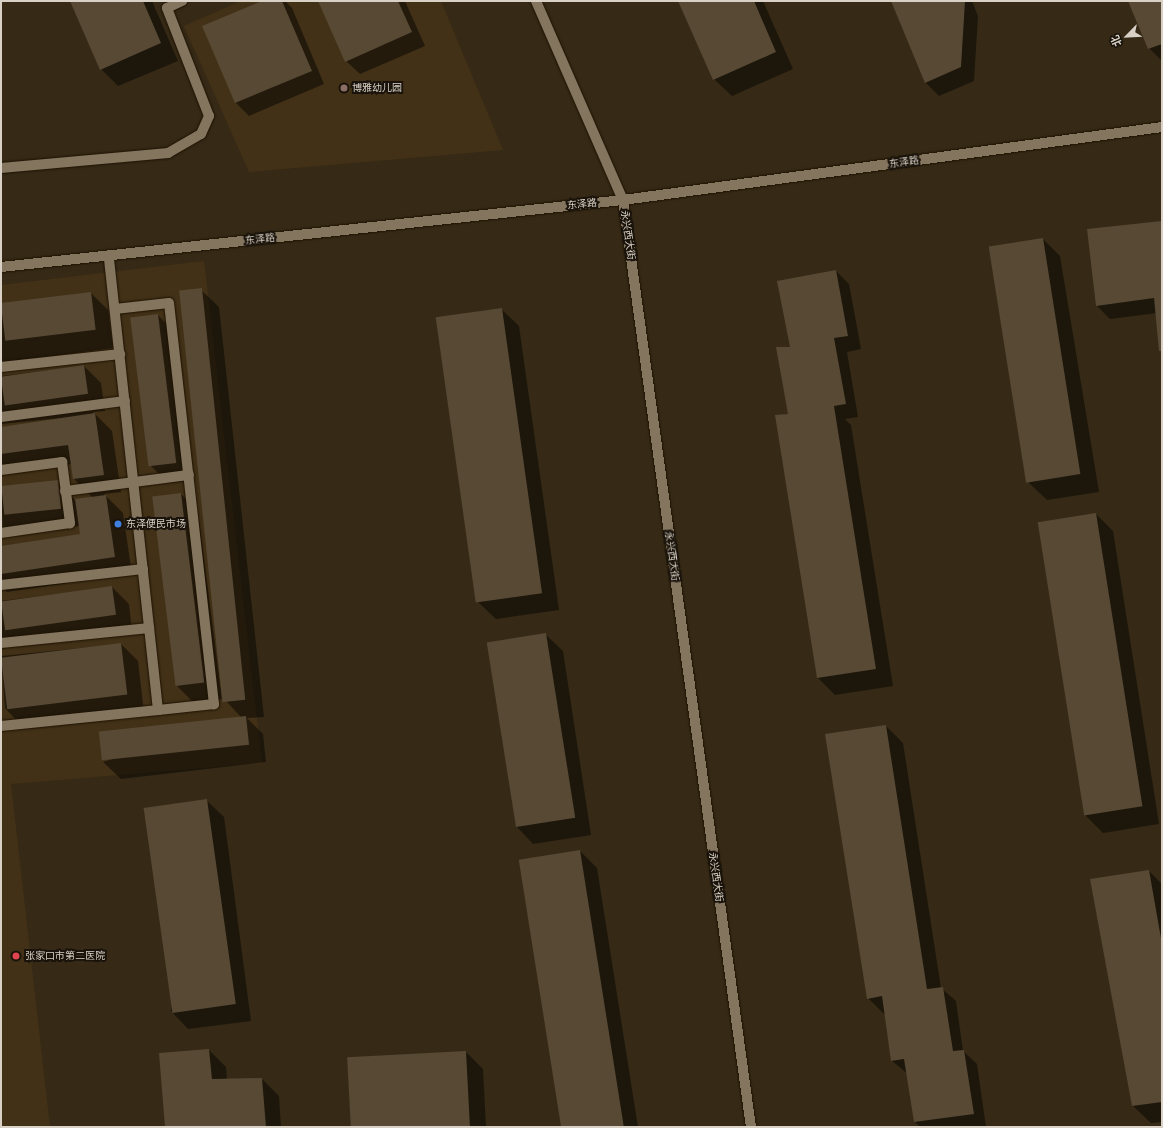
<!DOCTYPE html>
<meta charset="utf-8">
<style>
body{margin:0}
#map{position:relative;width:1163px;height:1128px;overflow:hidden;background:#362a16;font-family:Barlow,"Noto Sans SC",sans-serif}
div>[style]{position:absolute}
.built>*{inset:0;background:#423117}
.shadow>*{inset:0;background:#0007}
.building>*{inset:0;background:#574934;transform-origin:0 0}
.roads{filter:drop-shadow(0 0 1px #1d1201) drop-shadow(0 0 1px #1d1201)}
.service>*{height:10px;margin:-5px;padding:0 5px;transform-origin:5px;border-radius:5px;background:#84755f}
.minor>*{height:10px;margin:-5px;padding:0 5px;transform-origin:5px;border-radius:5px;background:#84755f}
.secondary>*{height:10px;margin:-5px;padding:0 5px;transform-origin:5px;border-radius:5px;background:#84755f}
.dots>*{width:11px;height:11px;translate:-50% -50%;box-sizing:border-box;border:2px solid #19130b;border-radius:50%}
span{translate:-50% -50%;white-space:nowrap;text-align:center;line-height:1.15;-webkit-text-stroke:4px #19130b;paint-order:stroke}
.poi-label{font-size:10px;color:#d9d1c5}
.left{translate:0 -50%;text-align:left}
.street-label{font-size:10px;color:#d9d1c5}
.frame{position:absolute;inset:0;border:2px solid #d9d1c5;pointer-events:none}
.north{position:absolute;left:1107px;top:16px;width:40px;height:40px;-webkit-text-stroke:3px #19130b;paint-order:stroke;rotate:246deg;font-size:11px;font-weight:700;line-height:16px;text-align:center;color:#d9d1c5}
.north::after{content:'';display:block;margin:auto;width:14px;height:18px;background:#d9d1c5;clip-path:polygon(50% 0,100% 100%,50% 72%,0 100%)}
</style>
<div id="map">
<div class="built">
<div style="clip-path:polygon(241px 1px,441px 1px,503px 150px,249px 172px,184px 26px)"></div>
<div style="clip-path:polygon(204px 261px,262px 763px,11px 784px,50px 1127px,1px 1127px,1px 285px)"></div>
</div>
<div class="shadow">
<div style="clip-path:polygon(71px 1px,152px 1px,178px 61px,118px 86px,101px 69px)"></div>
<div style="clip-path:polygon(264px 1px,285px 1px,292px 8px,324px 84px,249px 116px,236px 103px,204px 27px)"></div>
<div style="clip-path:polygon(320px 1px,405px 1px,425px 46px,360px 74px,346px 61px)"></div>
<div style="clip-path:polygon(680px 1px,763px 1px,793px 69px,732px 96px,714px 79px)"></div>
<div style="clip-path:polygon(892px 1px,972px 1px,978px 16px,974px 81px,939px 96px,926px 83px)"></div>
<div style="clip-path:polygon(1129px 1px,1162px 1px,1162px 61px,1149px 48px)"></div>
<div style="clip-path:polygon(1162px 222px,1162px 352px,1157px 313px,1110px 319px,1097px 306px)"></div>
<div style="clip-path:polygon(1043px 239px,1060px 256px,1099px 492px,1047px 500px,1029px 483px)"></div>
<div style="clip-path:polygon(836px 271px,849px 284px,861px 349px,847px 352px,858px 417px,845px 419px,851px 425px,893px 686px,835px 695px,818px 678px,776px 416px,789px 414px,791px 348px)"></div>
<div style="clip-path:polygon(201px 290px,219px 307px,264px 717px,247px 718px,263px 734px,266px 762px,121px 779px,103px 762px,241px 717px,226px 701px)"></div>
<div style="clip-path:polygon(91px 293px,108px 310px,113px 348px,1px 363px,1px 305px)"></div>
<div style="clip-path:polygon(501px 309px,519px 326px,559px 610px,496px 619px,478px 602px)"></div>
<div style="clip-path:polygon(158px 315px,175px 333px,194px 480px,168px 483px,151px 466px)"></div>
<div style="clip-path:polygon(84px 366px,101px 383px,105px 411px,93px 412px,112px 431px,121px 492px,104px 494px,123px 513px,132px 574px,7px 592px,1px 586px,1px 547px,81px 535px,80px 526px,3px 535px,1px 487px,57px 481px,75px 500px,93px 498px,74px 479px,72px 464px,1px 474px,1px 428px,72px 417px,1px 424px,1px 376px)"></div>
<div style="clip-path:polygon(181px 494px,198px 512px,222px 699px,194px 703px,177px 686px)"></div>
<div style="clip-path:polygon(1096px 514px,1113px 531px,1159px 824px,1103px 833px,1085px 815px)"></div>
<div style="clip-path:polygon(112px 587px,129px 604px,132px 632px,12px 647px,1px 636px,1px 601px)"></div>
<div style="clip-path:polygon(545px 634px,563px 651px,591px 835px,533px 844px,516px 826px)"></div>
<div style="clip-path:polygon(121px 644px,138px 661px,144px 713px,22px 726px,5px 708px,1px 656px)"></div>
<div style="clip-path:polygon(886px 726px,903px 743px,941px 988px,956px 1001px,963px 1051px,977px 1064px,986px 1127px,920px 1127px,915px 1122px,908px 1074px,892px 1061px,886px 1016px,868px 998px)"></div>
<div style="clip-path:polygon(206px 800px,224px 817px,251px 1021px,188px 1029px,171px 1011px)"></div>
<div style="clip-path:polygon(580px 851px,597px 868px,638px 1127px,563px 1127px)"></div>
<div style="clip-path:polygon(1149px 871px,1162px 884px,1162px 1122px,1151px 1123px,1133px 1106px)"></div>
<div style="clip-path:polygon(209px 1050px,226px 1067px,227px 1079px,262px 1079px,279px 1096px,281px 1127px,166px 1127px)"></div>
<div style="clip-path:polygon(466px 1052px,483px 1069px,486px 1127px,352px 1127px)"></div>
</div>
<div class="building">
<div style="clip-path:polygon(70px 1px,143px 1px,161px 43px,100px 70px)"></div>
<div style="clip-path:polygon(262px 1px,282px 1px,312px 71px,235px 103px,202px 26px)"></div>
<div style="clip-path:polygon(318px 1px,398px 1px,412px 32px,345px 62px)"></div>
<div style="clip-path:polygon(678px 1px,754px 1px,776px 52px,713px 80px)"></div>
<div style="clip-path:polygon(891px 1px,965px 1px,961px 67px,925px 83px)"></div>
<div style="clip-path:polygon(1128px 1px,1162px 1px,1162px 44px,1148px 49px)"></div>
<div style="clip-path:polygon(1162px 221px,1162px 351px,1159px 351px,1154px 298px,1096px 306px,1087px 229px)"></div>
<div style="left:1043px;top:238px;width:239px;height:55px;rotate:81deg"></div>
<div style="clip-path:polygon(836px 270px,848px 336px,834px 338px,846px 404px,834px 406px,876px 669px,817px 678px,775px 415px,788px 414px,776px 347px,790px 347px,777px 281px)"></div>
<div style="left:202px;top:288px;width:414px;height:23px;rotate:84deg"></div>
<div style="left:91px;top:292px;width:38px;height:91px;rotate:83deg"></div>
<div style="left:502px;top:308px;width:288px;height:67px;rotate:82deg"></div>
<div style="left:158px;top:314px;width:150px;height:28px;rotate:83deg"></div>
<div style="left:84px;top:365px;width:29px;height:84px;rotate:82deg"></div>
<div style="clip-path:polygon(95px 413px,104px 475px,73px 479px,68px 445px,1px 454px,1px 427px)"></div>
<div style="left:58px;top:480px;width:29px;height:57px;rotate:84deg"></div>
<div style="left:181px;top:493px;width:191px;height:29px;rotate:83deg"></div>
<div style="clip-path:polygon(106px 495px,115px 557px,1px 574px,1px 546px,80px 534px,75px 499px)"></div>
<div style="left:1096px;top:513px;width:297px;height:59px;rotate:81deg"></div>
<div style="left:112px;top:586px;width:29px;height:112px;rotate:82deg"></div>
<div style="left:546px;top:633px;width:187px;height:60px;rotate:81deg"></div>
<div style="left:121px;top:643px;width:52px;height:121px;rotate:83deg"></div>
<div style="left:246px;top:716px;width:29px;height:148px;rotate:84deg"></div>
<div style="clip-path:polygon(886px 725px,927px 989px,943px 987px,953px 1051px,964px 1050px,974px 1114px,914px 1122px,904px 1059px,891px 1061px,882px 996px,867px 999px,825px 734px)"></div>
<div style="left:207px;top:799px;width:207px;height:64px;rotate:82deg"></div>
<div style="left:580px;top:850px;width:280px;height:62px;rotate:81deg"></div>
<div style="clip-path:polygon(1149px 870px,1162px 944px,1162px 1102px,1132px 1106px,1090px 879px)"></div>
<div style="clip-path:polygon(209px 1049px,212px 1079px,262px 1078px,266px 1127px,165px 1127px,159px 1053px)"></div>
<div style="left:466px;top:1051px;width:76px;height:119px;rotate:87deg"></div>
</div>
<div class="roads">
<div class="service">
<div style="left:115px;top:309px;width:54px;rotate:-6.3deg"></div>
<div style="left:169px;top:303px;width:404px;rotate:83.6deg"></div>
<div style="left:214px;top:704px;width:56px;rotate:173.9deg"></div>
<div style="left:1px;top:367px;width:120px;rotate:-6.2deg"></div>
<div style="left:1px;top:417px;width:125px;rotate:-7.4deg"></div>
<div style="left:1px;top:470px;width:62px;rotate:-7.5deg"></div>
<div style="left:62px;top:462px;width:62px;rotate:82.5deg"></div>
<div style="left:70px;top:523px;width:70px;rotate:171.8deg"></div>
<div style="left:65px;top:491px;width:125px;rotate:-7.4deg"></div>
<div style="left:1px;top:585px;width:143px;rotate:-6.4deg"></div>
<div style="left:1px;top:643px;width:149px;rotate:-5.8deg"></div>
<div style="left:1px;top:726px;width:158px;rotate:-5.8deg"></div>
<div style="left:158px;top:710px;width:457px;rotate:-96.2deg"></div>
</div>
<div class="minor">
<div style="left:1px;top:168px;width:168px;rotate:-5.1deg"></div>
<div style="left:168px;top:153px;width:38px;rotate:-30deg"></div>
<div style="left:201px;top:134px;width:20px;rotate:-66deg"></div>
<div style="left:209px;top:116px;width:116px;rotate:-111.3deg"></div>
<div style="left:167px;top:8px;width:17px;rotate:-25deg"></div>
</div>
<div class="secondary">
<div style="left:536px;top:1px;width:217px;rotate:66.4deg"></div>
<div style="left:623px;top:200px;width:936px;rotate:82.14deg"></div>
<div style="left:1px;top:267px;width:626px;rotate:-6.15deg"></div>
<div style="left:623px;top:200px;width:544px;rotate:-7.71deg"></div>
</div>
</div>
<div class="dots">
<div style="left:344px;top:88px;background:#8d6e63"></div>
<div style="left:118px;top:524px;background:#3f7fe0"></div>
<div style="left:16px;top:956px;background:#e0444e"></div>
</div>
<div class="poi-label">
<span class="left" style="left:352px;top:88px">博雅幼儿园</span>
<span class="left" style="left:126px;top:524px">东泽便民市场</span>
<span class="left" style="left:25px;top:956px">张家口市第二医院</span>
</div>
<div class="street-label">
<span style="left:904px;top:162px;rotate:-8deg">东泽路</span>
<span style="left:582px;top:204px;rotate:-6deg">东泽路</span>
<span style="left:628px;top:235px;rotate:82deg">永兴西大街</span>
<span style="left:260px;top:239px;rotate:-6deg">东泽路</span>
<span style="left:672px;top:556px;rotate:82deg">永兴西大街</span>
<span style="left:716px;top:877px;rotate:82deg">永兴西大街</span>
</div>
<div class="frame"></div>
<div class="north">北</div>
</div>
